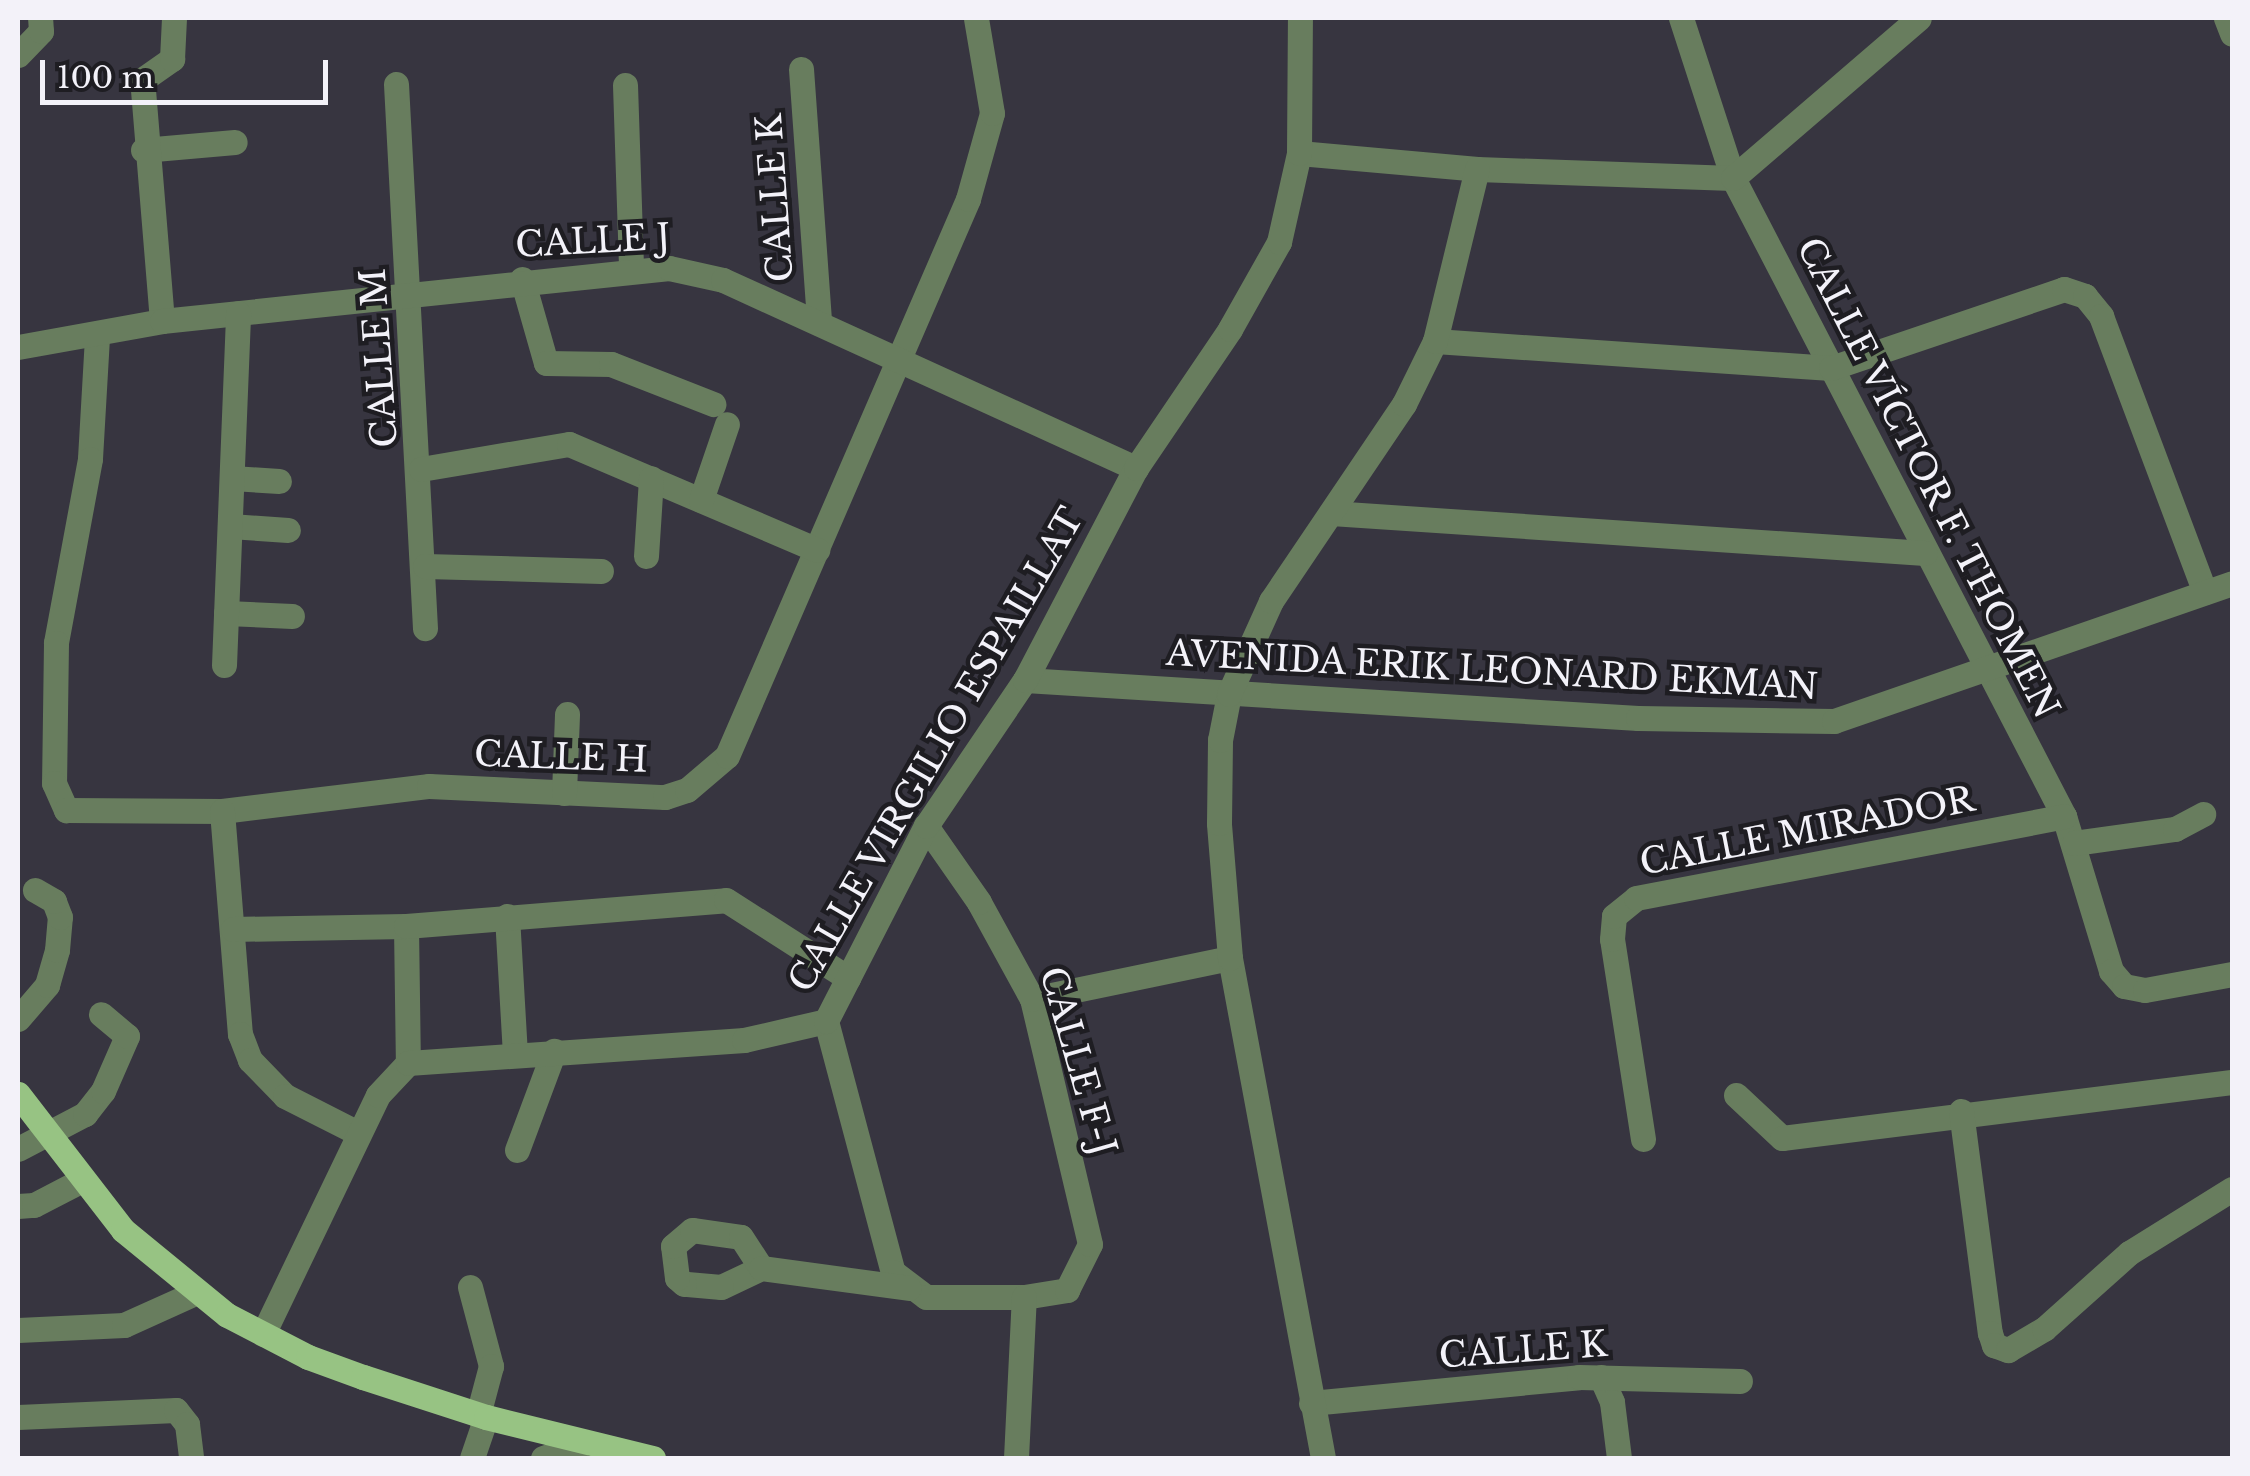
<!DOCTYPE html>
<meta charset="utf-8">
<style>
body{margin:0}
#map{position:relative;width:2250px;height:1476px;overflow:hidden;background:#373540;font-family:"Libre Baskerville",serif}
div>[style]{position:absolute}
.minor>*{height:25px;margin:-12.5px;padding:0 12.5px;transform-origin:12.5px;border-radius:12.5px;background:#687d5e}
.major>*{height:25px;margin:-12.5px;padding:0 12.5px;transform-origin:12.5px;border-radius:12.5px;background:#97c383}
span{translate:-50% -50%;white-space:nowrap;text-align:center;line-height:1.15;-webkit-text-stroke:9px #1e1d22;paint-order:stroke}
.street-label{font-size:35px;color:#f3f2f9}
.frame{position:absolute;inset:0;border:20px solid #f3f2f9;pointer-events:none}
.scale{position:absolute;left:40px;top:60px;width:288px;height:45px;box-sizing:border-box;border:5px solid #f3f2f9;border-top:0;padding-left:12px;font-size:30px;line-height:35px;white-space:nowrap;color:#f3f2f9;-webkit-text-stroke:8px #1e1d22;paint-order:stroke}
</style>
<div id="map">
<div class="minor">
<div style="left:1681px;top:18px;width:168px;rotate:72deg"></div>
<div style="left:1733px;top:178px;width:719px;rotate:62.58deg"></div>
<div style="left:2064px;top:816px;width:162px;rotate:73.1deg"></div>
<div style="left:2111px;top:971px;width:20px;rotate:49deg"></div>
<div style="left:2124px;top:986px;width:21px;rotate:11deg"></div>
<div style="left:2145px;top:990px;width:88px;rotate:-10.4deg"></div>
<div style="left:2226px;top:18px;width:17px;rotate:69deg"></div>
<div style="left:18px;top:55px;width:33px;rotate:-46deg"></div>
<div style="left:41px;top:31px;width:13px;rotate:-94deg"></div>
<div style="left:801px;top:69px;width:255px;rotate:85.9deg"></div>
<div style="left:396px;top:84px;width:545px;rotate:86.95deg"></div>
<div style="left:625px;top:85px;width:183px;rotate:88.1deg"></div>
<div style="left:143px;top:150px;width:92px;rotate:-5deg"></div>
<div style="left:1299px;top:153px;width:179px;rotate:5.1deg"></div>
<div style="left:1477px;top:169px;width:256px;rotate:2deg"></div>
<div style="left:1733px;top:178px;width:245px;rotate:-40.7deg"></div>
<div style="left:522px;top:279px;width:87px;rotate:74.1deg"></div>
<div style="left:546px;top:363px;width:65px;rotate:0.9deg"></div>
<div style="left:611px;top:364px;width:110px;rotate:21.4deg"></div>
<div style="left:162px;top:321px;width:242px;rotate:-94.7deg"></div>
<div style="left:142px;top:80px;width:37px;rotate:-35deg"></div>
<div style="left:172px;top:59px;width:41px;rotate:-87.2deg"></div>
<div style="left:97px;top:337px;width:122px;rotate:93.3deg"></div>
<div style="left:90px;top:459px;width:187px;rotate:100.5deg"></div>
<div style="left:56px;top:643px;width:140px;rotate:90.8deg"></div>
<div style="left:54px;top:783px;width:30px;rotate:66deg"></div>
<div style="left:66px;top:810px;width:156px;rotate:0.4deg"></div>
<div style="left:222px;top:811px;width:209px;rotate:-6.9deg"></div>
<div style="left:429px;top:786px;width:236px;rotate:2.7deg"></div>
<div style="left:665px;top:797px;width:23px;rotate:-18deg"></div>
<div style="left:687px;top:790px;width:52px;rotate:-40.4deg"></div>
<div style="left:727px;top:756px;width:607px;rotate:-66.6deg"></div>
<div style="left:968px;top:199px;width:89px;rotate:-74.4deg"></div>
<div style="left:992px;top:113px;width:96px;rotate:-99.6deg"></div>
<div style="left:1435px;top:341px;width:397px;rotate:3.9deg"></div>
<div style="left:1831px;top:368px;width:246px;rotate:-18.7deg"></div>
<div style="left:2064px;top:289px;width:22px;rotate:18deg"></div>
<div style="left:2085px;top:296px;width:26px;rotate:51deg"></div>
<div style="left:2101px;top:316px;width:295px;rotate:69.4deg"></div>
<div style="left:18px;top:347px;width:146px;rotate:-10.2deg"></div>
<div style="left:162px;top:321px;width:510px;rotate:-5.97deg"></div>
<div style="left:669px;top:268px;width:55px;rotate:12.5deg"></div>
<div style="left:723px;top:280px;width:454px;rotate:24.5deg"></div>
<div style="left:421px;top:469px;width:150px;rotate:-9.6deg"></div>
<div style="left:569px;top:444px;width:270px;rotate:23.1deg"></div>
<div style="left:232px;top:478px;width:47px;rotate:3.7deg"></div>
<div style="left:701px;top:500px;width:80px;rotate:-71.1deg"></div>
<div style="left:1331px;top:513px;width:595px;rotate:3.85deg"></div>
<div style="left:230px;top:526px;width:58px;rotate:3.9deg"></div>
<div style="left:646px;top:556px;width:78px;rotate:-86.3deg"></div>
<div style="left:425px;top:566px;width:176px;rotate:1.6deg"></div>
<div style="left:226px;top:613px;width:66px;rotate:2.6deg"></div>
<div style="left:224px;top:665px;width:352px;rotate:-87.7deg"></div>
<div style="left:1025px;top:680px;width:614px;rotate:3.55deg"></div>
<div style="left:1638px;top:718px;width:196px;rotate:0.9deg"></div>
<div style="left:1834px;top:721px;width:421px;rotate:-19.1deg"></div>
<div style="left:564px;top:793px;width:79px;rotate:-87.8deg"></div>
<div style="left:222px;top:811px;width:224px;rotate:85.4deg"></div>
<div style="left:240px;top:1034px;width:28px;rotate:69deg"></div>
<div style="left:250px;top:1060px;width:50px;rotate:45.8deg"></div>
<div style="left:285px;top:1096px;width:82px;rotate:26.9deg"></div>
<div style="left:2074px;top:843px;width:102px;rotate:-7.9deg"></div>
<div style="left:2175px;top:829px;width:32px;rotate:-28deg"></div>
<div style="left:507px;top:916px;width:137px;rotate:86.7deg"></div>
<div style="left:406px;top:926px;width:137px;rotate:89.2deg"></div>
<div style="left:233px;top:929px;width:173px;rotate:-1deg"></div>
<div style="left:406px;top:926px;width:321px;rotate:-4.6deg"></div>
<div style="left:726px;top:900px;width:145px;rotate:32.6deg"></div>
<div style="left:1032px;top:999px;width:202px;rotate:-11.7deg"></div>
<div style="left:18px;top:1019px;width:45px;rotate:-49.5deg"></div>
<div style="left:47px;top:985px;width:36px;rotate:-74deg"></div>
<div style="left:57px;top:950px;width:33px;rotate:-85deg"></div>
<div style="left:60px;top:917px;width:17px;rotate:-111deg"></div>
<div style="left:54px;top:901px;width:22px;rotate:-150deg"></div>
<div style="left:826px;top:1021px;width:260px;rotate:75.1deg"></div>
<div style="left:893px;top:1272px;width:41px;rotate:37.1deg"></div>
<div style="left:926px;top:1297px;width:98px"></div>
<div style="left:1024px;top:1297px;width:44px;rotate:-9.2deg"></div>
<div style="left:1067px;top:1290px;width:51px;rotate:-63.4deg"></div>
<div style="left:1090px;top:1244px;width:252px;rotate:-103.3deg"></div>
<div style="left:1032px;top:999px;width:111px;rotate:-118.7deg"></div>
<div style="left:979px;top:902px;width:93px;rotate:-124.9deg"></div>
<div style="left:1736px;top:1095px;width:63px;rotate:43.1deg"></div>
<div style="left:1782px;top:1138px;width:453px;rotate:-7.1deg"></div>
<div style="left:1961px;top:1111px;width:224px;rotate:82.6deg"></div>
<div style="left:1990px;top:1333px;width:13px;rotate:72deg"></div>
<div style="left:1994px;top:1345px;width:15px;rotate:20deg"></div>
<div style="left:2008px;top:1350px;width:42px;rotate:-30.3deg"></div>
<div style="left:2044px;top:1329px;width:114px;rotate:-41.8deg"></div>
<div style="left:2129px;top:1253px;width:121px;rotate:-31.9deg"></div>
<div style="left:1643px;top:1139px;width:202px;rotate:-98.8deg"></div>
<div style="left:1612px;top:939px;width:23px;rotate:-85deg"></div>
<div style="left:1614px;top:916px;width:28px;rotate:-39deg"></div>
<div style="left:1636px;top:898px;width:436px;rotate:-10.8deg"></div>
<div style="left:18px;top:1149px;width:76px;rotate:-27.6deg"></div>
<div style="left:85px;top:1114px;width:29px;rotate:-52deg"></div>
<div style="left:103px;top:1091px;width:60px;rotate:-66.4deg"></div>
<div style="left:127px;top:1036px;width:34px;rotate:-140deg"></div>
<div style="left:517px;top:1150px;width:106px;rotate:-69.5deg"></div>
<div style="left:18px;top:1206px;width:16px;rotate:-4deg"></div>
<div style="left:34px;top:1205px;width:54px;rotate:-27.5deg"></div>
<div style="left:761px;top:1268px;width:44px;rotate:154.6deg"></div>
<div style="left:721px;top:1287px;width:37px;rotate:-175deg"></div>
<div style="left:684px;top:1284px;width:9px;rotate:-139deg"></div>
<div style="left:677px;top:1278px;width:32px;rotate:-97deg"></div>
<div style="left:673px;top:1246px;width:25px;rotate:-40deg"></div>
<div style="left:692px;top:1230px;width:49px;rotate:8.1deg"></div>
<div style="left:741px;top:1237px;width:37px;rotate:57deg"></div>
<div style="left:761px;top:1268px;width:149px;rotate:7.7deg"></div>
<div style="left:470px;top:1287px;width:82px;rotate:75.1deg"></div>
<div style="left:491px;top:1366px;width:51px;rotate:104.9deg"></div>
<div style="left:18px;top:1330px;width:106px;rotate:-2.7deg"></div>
<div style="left:124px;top:1325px;width:80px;rotate:-24.3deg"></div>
<div style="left:263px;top:1334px;width:265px;rotate:-64.3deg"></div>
<div style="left:378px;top:1095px;width:44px;rotate:-46.8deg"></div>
<div style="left:408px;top:1063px;width:337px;rotate:-3.9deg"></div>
<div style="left:744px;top:1040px;width:84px;rotate:-13deg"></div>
<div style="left:826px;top:1021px;width:219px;rotate:-62.9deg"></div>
<div style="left:926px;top:826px;width:176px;rotate:-55.9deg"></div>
<div style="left:1025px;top:680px;width:239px;rotate:-62.4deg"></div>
<div style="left:1136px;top:468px;width:168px;rotate:-55.9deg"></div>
<div style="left:1230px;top:329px;width:100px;rotate:-60.6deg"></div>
<div style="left:1279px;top:242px;width:91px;rotate:-77.3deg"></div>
<div style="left:1299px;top:153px;width:135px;rotate:-89.6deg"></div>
<div style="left:1601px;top:1377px;width:27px;rotate:66deg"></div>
<div style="left:1612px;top:1402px;width:56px;rotate:82.9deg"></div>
<div style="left:1311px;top:1403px;width:269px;rotate:-5.5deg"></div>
<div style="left:1579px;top:1377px;width:161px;rotate:1.4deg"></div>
<div style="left:18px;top:1417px;width:158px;rotate:-2.5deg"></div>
<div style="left:176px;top:1410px;width:18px;rotate:52deg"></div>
<div style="left:187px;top:1424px;width:34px;rotate:83deg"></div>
<div style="left:472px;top:1458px;width:43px;rotate:-71.1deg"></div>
<div style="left:543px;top:1458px;width:45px;rotate:-19.7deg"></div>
<div style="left:1016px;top:1458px;width:161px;rotate:-87.2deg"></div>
<div style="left:1323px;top:1458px;width:509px;rotate:-100.54deg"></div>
<div style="left:1230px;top:958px;width:135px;rotate:-94.7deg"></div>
<div style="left:1219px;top:823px;width:83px;rotate:-89.3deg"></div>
<div style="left:1220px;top:740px;width:47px;rotate:-78.9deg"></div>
<div style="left:1229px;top:694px;width:102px;rotate:-65.7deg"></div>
<div style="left:1271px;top:601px;width:238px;rotate:-56deg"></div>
<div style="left:1404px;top:404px;width:70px;rotate:-63.8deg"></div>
<div style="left:1435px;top:341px;width:177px;rotate:-76.3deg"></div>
</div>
<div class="major">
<div style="left:18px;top:1094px;width:172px;rotate:52.3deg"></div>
<div style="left:123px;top:1230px;width:134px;rotate:39.3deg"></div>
<div style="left:227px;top:1315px;width:91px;rotate:27.4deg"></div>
<div style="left:308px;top:1357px;width:59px;rotate:20deg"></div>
<div style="left:363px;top:1377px;width:129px;rotate:18deg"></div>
<div style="left:486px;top:1417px;width:172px;rotate:13.8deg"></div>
</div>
<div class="street-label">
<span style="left:775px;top:198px;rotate:-94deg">CALLE K</span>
<span style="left:593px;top:241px;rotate:-3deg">CALLE J</span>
<span style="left:379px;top:358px;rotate:-94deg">CALLE M</span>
<span style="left:1928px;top:478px;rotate:63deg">CALLE VÍCTOR F. THOMEN</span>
<span style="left:1492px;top:670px;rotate:3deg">AVENIDA ERIK LEONARD EKMAN</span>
<span style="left:936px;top:750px;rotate:-60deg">CALLE VIRGILIO ESPAILLAT</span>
<span style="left:561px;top:757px;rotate:2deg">CALLE H</span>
<span style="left:1807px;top:831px;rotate:-11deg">CALLE MIRADOR</span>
<span style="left:1078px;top:1061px;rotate:74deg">CALLE F-J</span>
<span style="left:1523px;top:1350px;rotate:-4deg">CALLE K</span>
</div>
<div class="frame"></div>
<div class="scale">100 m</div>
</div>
